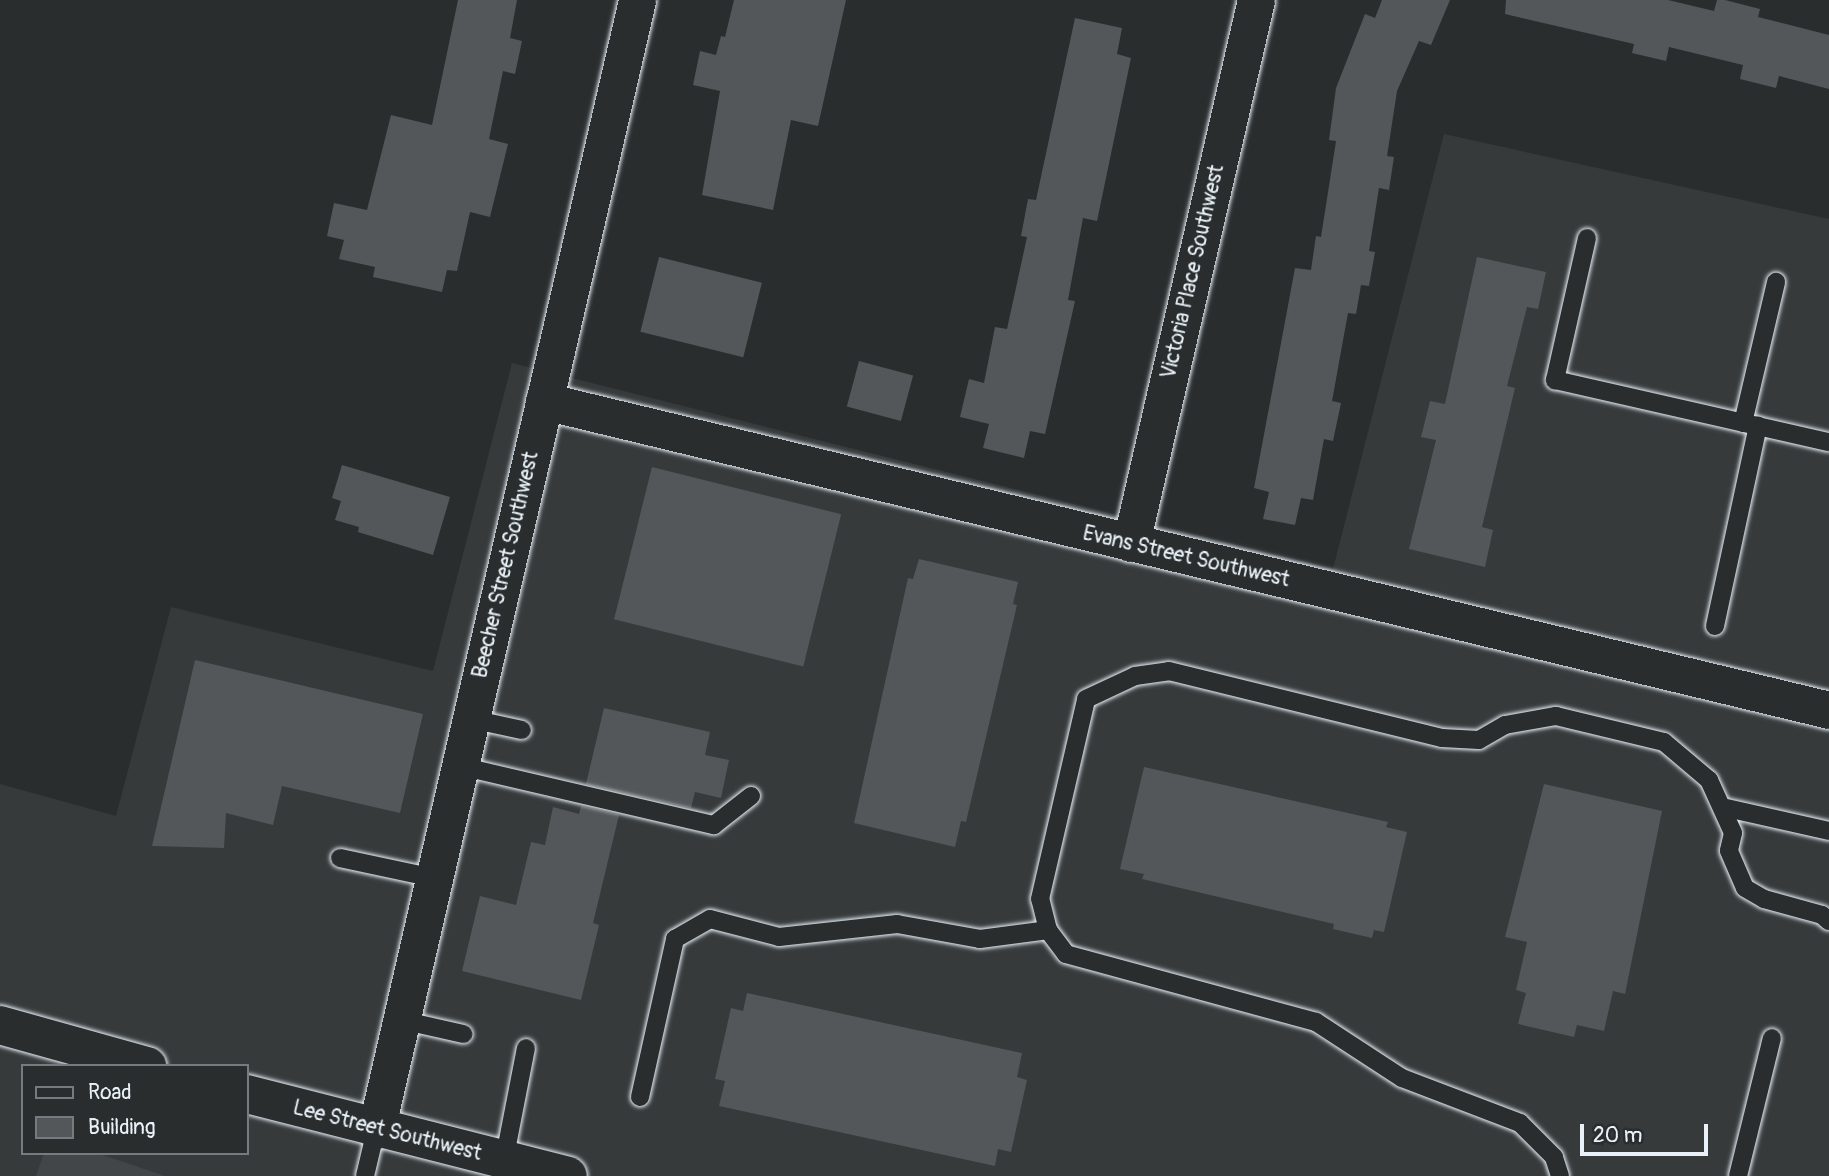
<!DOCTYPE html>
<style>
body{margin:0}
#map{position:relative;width:1829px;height:1176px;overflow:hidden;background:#2a2d2e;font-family:Pangolin,sans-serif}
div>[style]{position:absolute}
.built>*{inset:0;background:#363a3b}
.green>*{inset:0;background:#424648}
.building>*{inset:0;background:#535759;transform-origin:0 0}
.roads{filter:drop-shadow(0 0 2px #e8f1f8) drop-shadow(0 0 2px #e8f1f8)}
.service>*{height:18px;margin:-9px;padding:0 9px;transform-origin:9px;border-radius:9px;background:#2a2d2e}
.minor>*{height:37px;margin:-18.5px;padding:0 18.5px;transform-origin:18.5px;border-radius:18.5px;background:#2a2d2e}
.tertiary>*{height:38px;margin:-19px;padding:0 19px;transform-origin:19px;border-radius:19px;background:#2a2d2e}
span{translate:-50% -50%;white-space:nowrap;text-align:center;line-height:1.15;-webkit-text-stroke:5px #2a2d2e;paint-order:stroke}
.street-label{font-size:21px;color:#e8f1f8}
.legend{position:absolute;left:21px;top:1064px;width:228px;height:91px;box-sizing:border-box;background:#2a2d2e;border:2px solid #767b7f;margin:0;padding:9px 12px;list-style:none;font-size:21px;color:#e8f1f8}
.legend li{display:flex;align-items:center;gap:14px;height:35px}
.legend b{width:35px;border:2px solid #767b7f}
.scale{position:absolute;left:1580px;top:1124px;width:128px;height:32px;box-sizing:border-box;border:4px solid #e8f1f8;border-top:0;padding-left:9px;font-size:21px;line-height:24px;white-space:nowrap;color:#e8f1f8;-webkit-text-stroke:5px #2a2d2e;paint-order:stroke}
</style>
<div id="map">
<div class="built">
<div style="clip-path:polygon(evenodd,1444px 134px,1829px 219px,1829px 1176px,0 1176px,0 784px,116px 816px,171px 607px,433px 671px,512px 363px,1333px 569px,1444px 134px,23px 1066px,247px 1066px,247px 1153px,23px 1153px,23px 1066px)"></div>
</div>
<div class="green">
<div style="clip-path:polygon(44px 1153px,97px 1153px,165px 1176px,36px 1176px)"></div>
</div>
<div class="building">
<div style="clip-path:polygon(458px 0,517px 0,510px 38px,522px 41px,515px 74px,503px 71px,489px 139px,508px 144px,490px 217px,470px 212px,457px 271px,447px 270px,442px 292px,373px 277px,375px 267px,339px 259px,344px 240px,327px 236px,334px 203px,367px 210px,391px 115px,432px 125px)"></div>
<div style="clip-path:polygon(734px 0,846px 0,818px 126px,791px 120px,773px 210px,702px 195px,720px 91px,693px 85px,700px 51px,716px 55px,721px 36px,725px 37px)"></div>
<div style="clip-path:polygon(1382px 0,1450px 0,1431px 45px,1419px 41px,1397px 91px,1387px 156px,1394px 157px,1389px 190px,1379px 188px,1369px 251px,1375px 252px,1369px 286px,1361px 285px,1356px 314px,1348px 313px,1332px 401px,1341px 403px,1333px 441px,1324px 439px,1313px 500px,1301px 498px,1295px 525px,1263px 519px,1269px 492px,1254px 488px,1295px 268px,1311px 270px,1316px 236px,1321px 237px,1336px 141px,1329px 140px,1336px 88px,1365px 14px,1375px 18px)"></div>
<div style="clip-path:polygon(1506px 0,1668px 0,1714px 11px,1717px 0,1725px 0,1760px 9px,1758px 17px,1829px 35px,1829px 89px,1779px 76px,1776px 88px,1740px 79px,1743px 65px,1669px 47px,1666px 61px,1632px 53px,1634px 44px,1505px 14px)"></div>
<div style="clip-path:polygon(1075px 18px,1122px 28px,1117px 54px,1131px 58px,1097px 221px,1083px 218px,1068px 300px,1075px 301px,1045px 434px,1030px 431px,1024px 458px,983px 448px,989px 424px,960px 417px,969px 379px,984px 383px,995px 327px,1007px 329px,1027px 237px,1021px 236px,1028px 199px,1036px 200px)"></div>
<div style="left:659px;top:257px;width:106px;height:77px;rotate:14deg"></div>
<div style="clip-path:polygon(1477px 257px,1546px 272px,1538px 309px,1527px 307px,1507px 386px,1515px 388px,1482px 527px,1493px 530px,1485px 567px,1409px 549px,1436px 440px,1421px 437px,1430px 401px,1445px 404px)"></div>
<div style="left:859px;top:361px;width:56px;height:47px;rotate:15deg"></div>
<div style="clip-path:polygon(342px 465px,450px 497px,433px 555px,358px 532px,359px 527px,335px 520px,341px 501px,332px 498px)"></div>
<div style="left:652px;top:467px;width:195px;height:157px;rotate:14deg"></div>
<div style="clip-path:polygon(919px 559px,1018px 582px,1013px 604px,1017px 605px,966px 822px,961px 821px,955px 847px,854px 823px,908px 578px,913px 579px)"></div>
<div style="clip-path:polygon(195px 660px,423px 714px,400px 813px,282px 786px,273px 825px,226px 813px,224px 848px,152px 846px)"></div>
<div style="clip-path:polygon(604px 708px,710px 732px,705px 755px,729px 760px,721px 798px,695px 792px,691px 808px,586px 784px)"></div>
<div style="clip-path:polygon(1144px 767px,1388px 822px,1386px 827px,1407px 832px,1384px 932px,1374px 930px,1372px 938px,1333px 929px,1334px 924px,1142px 879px,1144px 874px,1120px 869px)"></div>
<div style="clip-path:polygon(1544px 784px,1662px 811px,1625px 994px,1613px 991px,1604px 1031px,1577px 1025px,1574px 1037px,1518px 1024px,1526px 993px,1516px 990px,1527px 942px,1505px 937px)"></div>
<div style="clip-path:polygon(581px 806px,619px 815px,593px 923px,599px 925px,581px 1000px,462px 971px,480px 896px,516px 905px,531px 842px,545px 845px,553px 807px,579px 814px)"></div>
<div style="clip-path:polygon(747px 993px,1022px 1053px,1017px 1077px,1027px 1080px,1011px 1152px,998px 1149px,995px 1166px,719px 1106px,725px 1081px,715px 1079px,731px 1008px,743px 1011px)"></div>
</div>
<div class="roads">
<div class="service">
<div style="left:1587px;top:238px;width:146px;rotate:102.7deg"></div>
<div style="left:1555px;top:380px;width:281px;rotate:12.8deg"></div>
<div style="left:1743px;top:423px;width:145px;rotate:-76.8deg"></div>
<div style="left:1715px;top:626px;width:205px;rotate:-77.9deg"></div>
<div style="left:471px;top:719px;width:52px;rotate:12.2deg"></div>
<div style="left:460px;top:766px;width:261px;rotate:13.1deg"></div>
<div style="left:714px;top:825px;width:47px;rotate:-38.1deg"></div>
<div style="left:1722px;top:807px;width:110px;rotate:12.6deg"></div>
<div style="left:340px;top:858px;width:96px;rotate:12deg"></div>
<div style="left:401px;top:1020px;width:64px;rotate:12.7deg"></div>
<div style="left:640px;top:1097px;width:162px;rotate:-77.5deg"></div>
<div style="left:675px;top:939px;width:40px;rotate:-29.7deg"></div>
<div style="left:710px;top:919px;width:71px;rotate:14.6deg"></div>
<div style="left:779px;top:937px;width:119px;rotate:-6.3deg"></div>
<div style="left:897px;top:924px;width:84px;rotate:10.2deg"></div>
<div style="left:980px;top:939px;width:69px;rotate:-7.5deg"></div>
<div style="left:504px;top:1161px;width:115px;rotate:-79deg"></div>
<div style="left:365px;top:1176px;width:47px;rotate:-76.6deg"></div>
<div style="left:1560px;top:1176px;width:20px;rotate:-108deg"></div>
<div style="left:1554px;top:1157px;width:48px;rotate:-135deg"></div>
<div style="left:1520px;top:1123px;width:126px;rotate:-159.1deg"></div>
<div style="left:1402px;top:1078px;width:103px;rotate:-146.9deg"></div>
<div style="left:1316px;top:1022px;width:259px;rotate:-164.8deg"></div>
<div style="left:1066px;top:954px;width:30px;rotate:-127deg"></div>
<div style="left:1048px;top:930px;width:32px;rotate:-104deg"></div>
<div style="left:1040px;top:899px;width:205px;rotate:-77deg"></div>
<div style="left:1086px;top:699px;width:54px;rotate:-25.1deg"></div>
<div style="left:1135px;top:676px;width:34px;rotate:-8deg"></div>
<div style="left:1169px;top:671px;width:281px;rotate:13.8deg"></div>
<div style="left:1442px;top:738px;width:37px;rotate:3deg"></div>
<div style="left:1479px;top:740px;width:30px;rotate:-30deg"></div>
<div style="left:1505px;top:725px;width:52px;rotate:-10deg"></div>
<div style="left:1556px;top:716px;width:111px;rotate:13.5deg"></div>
<div style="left:1664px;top:742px;width:59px;rotate:40.2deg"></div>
<div style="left:1709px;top:780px;width:58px;rotate:65.6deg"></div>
<div style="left:1733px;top:833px;width:18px;rotate:103deg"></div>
<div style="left:1729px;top:851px;width:40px;rotate:66.6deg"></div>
<div style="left:1745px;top:888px;width:22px;rotate:30deg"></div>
<div style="left:1764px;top:899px;width:60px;rotate:15.4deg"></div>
<div style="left:1822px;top:915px;width:9px;rotate:41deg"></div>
<div style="left:1738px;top:1176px;width:142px;rotate:-76.2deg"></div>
</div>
<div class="minor">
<div style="left:544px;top:401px;width:1322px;rotate:13.52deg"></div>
<div style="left:1131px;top:543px;width:557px;rotate:-77.04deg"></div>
<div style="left:376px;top:1130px;width:1160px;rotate:-76.99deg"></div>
</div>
<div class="tertiary">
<div style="left:0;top:1025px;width:153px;rotate:15.6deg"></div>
<div style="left:247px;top:1094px;width:331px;rotate:14.3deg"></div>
</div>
</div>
<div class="street-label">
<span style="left:1193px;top:272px;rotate:-77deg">Victoria Place Southwest</span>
<span style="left:1186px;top:557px;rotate:13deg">Evans Street Southwest</span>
<span style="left:506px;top:565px;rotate:-77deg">Beecher Street Southwest</span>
<span style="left:387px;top:1131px;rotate:14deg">Lee Street Southwest</span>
</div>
<ul class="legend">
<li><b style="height:9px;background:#2a2d2e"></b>Road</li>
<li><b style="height:19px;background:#535759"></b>Building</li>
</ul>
<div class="scale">20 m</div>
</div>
